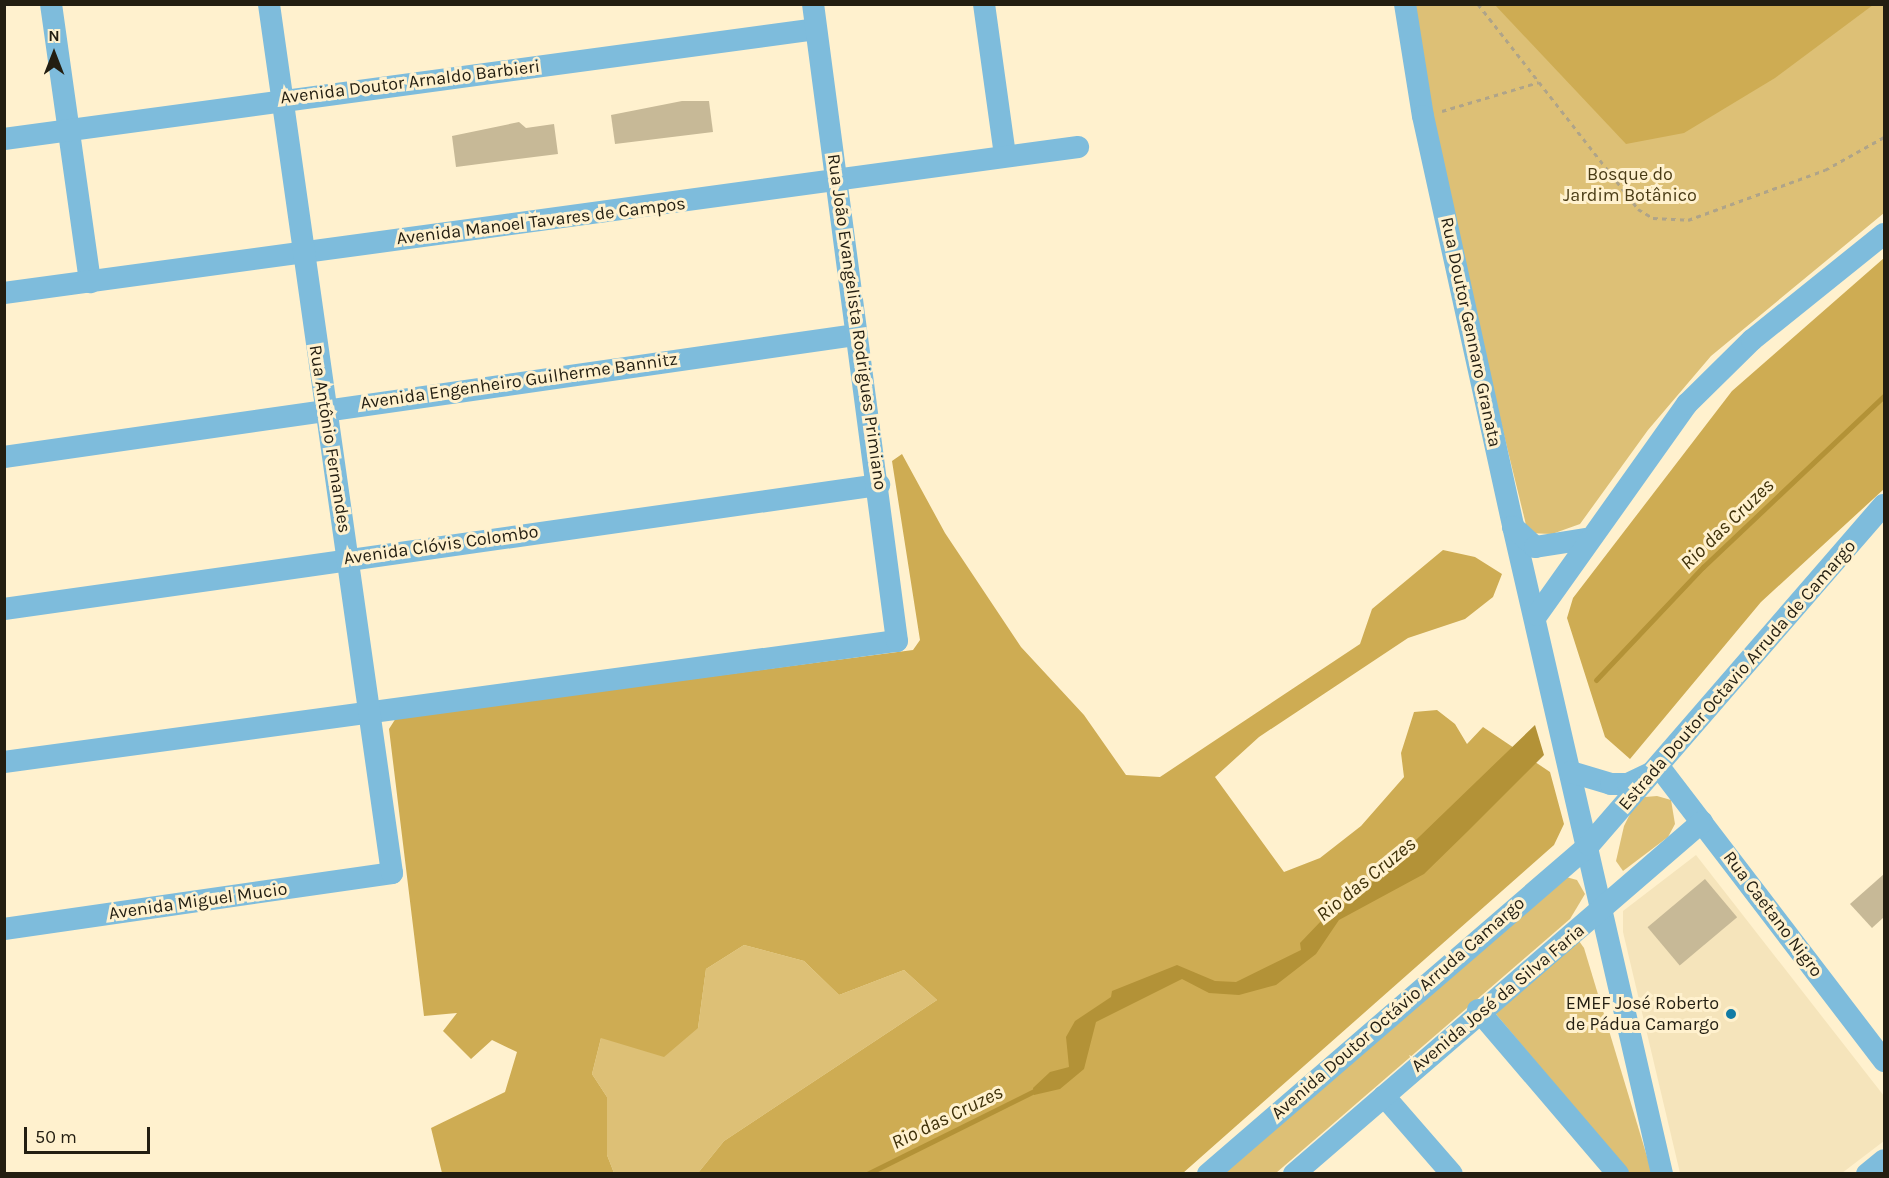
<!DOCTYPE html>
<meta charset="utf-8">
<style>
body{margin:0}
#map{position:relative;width:1889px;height:1178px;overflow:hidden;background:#fff1ce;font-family:Karla,sans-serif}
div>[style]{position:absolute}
.built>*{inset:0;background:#f5e4bb}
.green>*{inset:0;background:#ddc076}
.forest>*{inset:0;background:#ceac53}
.water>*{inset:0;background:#b39237}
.stream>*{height:5px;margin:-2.5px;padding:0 2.5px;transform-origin:2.5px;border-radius:2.5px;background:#b39237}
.building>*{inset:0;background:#c7b997;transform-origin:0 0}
.path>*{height:3px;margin-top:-1.5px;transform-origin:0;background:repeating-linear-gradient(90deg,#afa489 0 4.5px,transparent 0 9px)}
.minor>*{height:22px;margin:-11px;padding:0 11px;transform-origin:11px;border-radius:11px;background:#7ebcdc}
.dots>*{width:16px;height:16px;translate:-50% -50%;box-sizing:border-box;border:3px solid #fff1ce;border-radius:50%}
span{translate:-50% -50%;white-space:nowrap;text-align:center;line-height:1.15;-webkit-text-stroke:6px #fff1ce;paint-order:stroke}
.street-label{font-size:18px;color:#231e11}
.park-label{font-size:18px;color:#4a3c16}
.poi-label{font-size:18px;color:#231e11}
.right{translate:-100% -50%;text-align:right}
.water-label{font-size:20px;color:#3e3008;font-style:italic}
.frame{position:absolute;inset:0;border:6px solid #231e11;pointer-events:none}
.north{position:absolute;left:24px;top:24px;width:60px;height:60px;-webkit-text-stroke:4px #fff1ce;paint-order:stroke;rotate:0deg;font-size:16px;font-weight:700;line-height:24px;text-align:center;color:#231e11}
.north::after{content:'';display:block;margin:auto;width:21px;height:27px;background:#231e11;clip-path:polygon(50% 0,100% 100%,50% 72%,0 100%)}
.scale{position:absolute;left:24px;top:1127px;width:126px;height:27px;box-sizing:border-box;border:3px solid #231e11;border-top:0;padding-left:8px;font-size:18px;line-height:21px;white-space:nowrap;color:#231e11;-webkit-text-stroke:4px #fff1ce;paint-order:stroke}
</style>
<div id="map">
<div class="built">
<i style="clip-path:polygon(1696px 855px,1884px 1096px,1884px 1141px,1842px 1173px,1680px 1173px,1623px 932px,1623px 911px)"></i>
</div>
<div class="green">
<i style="clip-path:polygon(1406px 5px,1884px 5px,1884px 213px,1711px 356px,1648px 430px,1580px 524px,1552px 534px,1528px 533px,1420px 91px)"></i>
<i style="clip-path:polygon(1657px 796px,1671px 800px,1675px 824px,1668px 837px,1623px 871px,1616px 861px,1624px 826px,1633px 808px,1645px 797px)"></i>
<i style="clip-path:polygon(1566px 877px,1577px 880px,1585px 894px,1570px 919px,1276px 1173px,1220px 1174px)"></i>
<i style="clip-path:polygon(1579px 941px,1584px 948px,1652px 1173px,1629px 1173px,1495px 1013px)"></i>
<i style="clip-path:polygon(744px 945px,804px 961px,839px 995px,904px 970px,937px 1000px,724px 1141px,698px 1173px,614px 1173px,607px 1155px,607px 1097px,592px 1074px,601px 1038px,698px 1028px,706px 969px)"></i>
</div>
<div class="forest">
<i style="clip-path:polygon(1495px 5px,1873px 5px,1775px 78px,1684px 133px,1626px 144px)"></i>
<i style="clip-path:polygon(1884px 258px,1884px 489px,1761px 602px,1630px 759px,1605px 737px,1567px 618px,1573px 598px,1732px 391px)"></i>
<i style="clip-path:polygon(902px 454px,945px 533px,1021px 647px,1084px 715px,1126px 775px,1160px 777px,1360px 644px,1372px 609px,1443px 550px,1475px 557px,1502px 574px,1493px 597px,1465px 619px,1408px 638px,1259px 737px,1215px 777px,1284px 872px,1320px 858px,1361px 826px,1404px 777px,1401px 753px,1414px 712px,1437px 710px,1455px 724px,1467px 744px,1483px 727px,1550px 772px,1564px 824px,1554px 845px,1183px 1173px,698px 1173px,724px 1141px,937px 1000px,904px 970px,839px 995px,804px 961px,744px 945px,706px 969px,698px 1028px,664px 1057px,601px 1038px,592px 1074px,607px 1097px,607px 1155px,614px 1173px,442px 1173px,431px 1128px,505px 1092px,517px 1052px,492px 1040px,471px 1059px,443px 1031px,457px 1013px,424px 1016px,389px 729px,396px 718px,913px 650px,920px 640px,892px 461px)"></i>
</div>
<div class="water">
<i style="clip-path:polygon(1535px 725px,1544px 755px,1468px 831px,1424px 874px,1339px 920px,1316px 954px,1276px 985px,1239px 995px,1209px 993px,1182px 979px,1096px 1022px,1084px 1069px,1060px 1089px,1034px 1095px,1033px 1088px,1050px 1072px,1069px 1067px,1066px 1037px,1075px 1021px,1111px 997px,1112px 991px,1177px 965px,1215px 981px,1236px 982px,1301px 950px,1300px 943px,1322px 920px,1361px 893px)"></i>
</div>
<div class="stream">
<i style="left:1596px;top:680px;width:156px;rotate:-46.6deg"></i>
<i style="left:1703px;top:567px;width:249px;rotate:-43.4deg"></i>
<i style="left:867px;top:1174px;width:191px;rotate:-26.4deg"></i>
</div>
<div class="building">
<i style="clip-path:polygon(682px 101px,709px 101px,713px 132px,615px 144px,611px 115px)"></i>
<i style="clip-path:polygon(519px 122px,526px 128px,554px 124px,558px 154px,456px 167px,452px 136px)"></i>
<i style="clip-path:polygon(1884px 874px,1884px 917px,1872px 928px,1850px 904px)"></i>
<i style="left:1705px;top:879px;width:50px;height:75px;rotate:50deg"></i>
</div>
<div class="path">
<i style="left:1478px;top:4px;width:260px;rotate:52deg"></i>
<i style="left:1638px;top:209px;width:17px;rotate:31deg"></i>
<i style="left:1653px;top:218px;width:35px;rotate:3deg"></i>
<i style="left:1688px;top:220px;width:146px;rotate:-20.1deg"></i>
<i style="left:1825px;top:170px;width:68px;rotate:-29.2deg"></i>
<i style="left:1442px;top:111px;width:101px;rotate:-16.6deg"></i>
</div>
<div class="minor">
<i style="left:51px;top:4px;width:281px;rotate:82deg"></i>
<i style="left:984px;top:4px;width:153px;rotate:82.1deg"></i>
<i style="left:1405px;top:4px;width:113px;rotate:80.9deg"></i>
<i style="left:1423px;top:116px;width:420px;rotate:77.6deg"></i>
<i style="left:1513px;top:526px;width:665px;rotate:77.05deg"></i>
<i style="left:4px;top:139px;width:819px;rotate:-7.71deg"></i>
<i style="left:4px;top:293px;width:1084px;rotate:-7.74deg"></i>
<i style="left:4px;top:457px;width:861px;rotate:-8.15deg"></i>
<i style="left:1513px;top:527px;width:30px;rotate:42deg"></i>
<i style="left:1535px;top:547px;width:52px;rotate:-8.9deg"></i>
<i style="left:4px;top:609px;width:884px;rotate:-8.07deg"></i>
<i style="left:1537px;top:615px;width:259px;rotate:-54.6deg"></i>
<i style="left:1687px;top:404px;width:91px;rotate:-44.6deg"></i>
<i style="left:1752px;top:340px;width:169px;rotate:-38.8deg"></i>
<i style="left:4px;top:762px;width:901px;rotate:-7.72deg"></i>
<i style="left:897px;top:641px;width:643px;rotate:-97.51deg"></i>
<i style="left:1660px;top:768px;width:369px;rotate:52.6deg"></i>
<i style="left:1571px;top:772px;width:42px;rotate:16.7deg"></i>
<i style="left:1611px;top:784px;width:17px"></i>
<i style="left:1628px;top:784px;width:25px;rotate:-26deg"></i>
<i style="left:4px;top:929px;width:392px;rotate:-8.2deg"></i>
<i style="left:392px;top:873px;width:878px;rotate:-98.06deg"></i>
<i style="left:1478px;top:1010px;width:216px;rotate:49.5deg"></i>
<i style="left:1384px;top:1096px;width:103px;rotate:48.9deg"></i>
<i style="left:1208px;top:1174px;width:503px;rotate:-40.81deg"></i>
<i style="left:1589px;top:845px;width:450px;rotate:-49.1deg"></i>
<i style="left:1294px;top:1174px;width:539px;rotate:-40.79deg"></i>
<i style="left:1867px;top:1174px;width:22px;rotate:-39deg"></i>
</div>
<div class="dots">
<i style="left:1731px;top:1014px;background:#127ba5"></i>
</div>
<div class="street-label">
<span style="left:410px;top:82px;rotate:-7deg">Avenida Doutor Arnaldo Barbieri</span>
<span style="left:541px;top:221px;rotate:-7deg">Avenida Manoel Tavares de Campos</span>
<span style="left:857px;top:322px;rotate:82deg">Rua João Evangelista Rodrigues Primiano</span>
<span style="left:1471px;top:332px;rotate:78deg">Rua Doutor Gennaro Granata</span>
<span style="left:519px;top:381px;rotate:-8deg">Avenida Engenheiro Guilherme Bannitz</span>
<span style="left:330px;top:439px;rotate:81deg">Rua Antônio Fernandes</span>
<span style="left:441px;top:545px;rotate:-8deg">Avenida Clóvis Colombo</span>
<span style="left:1737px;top:675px;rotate:-49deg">Estrada Doutor Octavio Arruda de Camargo</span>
<span style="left:198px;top:901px;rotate:-8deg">Avenida Miguel Mucio</span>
<span style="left:1773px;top:914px;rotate:53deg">Rua Caetano Nigro</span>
<span style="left:1498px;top:998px;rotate:-40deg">Avenida José da Silva Faria</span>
<span style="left:1398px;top:1008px;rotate:-41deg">Avenida Doutor Octávio Arruda Camargo</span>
</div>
<div class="park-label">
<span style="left:1630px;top:185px">Bosque do<br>Jardim Botânico</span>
</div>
<div class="poi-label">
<span class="right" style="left:1719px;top:1014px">EMEF José Roberto<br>de Pádua Camargo</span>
</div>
<div class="water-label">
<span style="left:1727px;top:524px;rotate:-44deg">Rio das Cruzes</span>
<span style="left:1366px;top:879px;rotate:-39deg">Rio das Cruzes</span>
<span style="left:947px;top:1117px;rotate:-26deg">Rio das Cruzes</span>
</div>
<div class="frame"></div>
<div class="north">N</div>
<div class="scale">50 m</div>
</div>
